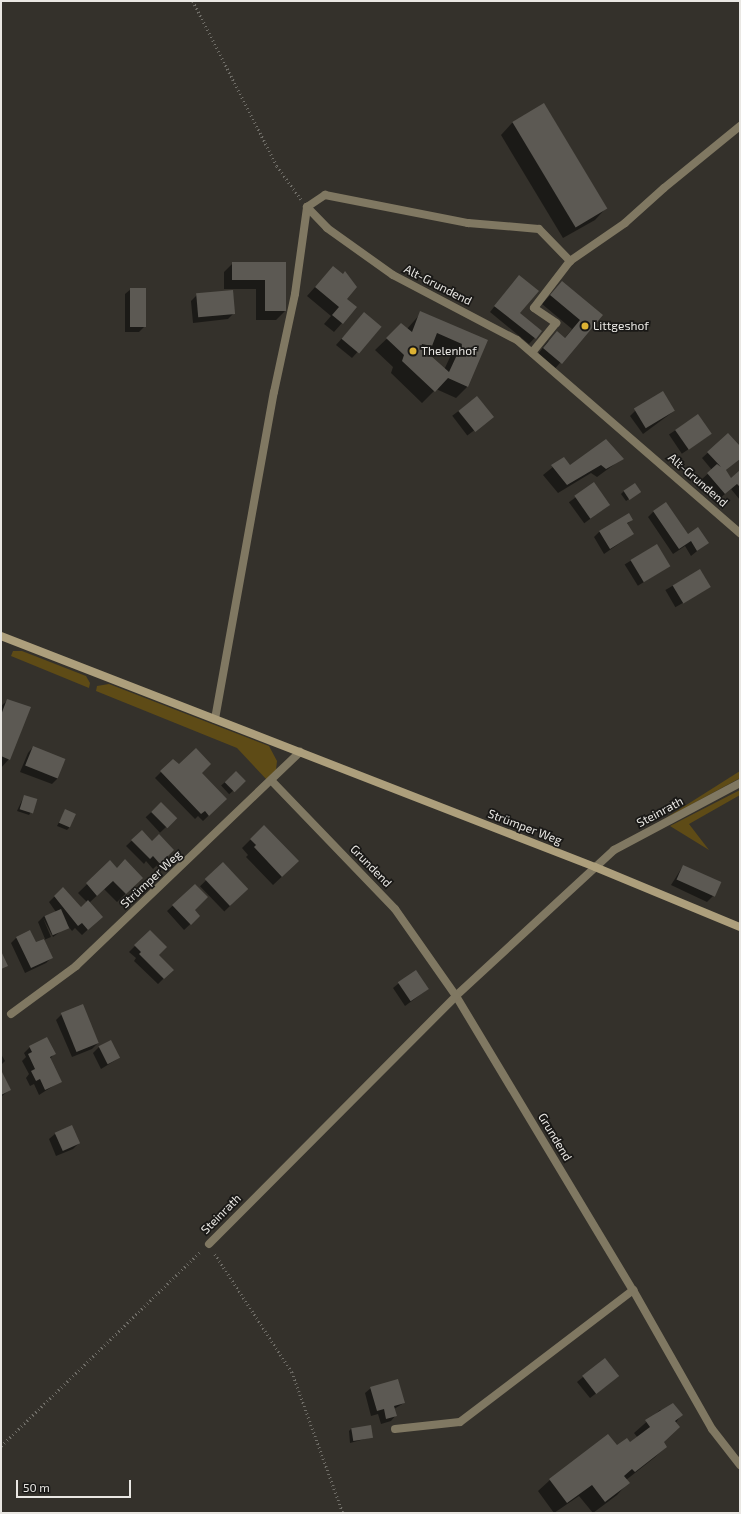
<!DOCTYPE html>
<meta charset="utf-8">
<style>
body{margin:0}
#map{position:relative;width:741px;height:1514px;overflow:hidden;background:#34312b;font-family:"Exo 2",sans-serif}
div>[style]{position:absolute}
.green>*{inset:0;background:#5e4b16}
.shadow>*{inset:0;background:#0007;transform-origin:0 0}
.building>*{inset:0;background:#5c5953;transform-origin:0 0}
.path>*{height:2.5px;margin-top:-1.25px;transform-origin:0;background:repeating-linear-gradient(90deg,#706e68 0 1px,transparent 0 4px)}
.lane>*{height:8px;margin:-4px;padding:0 4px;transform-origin:4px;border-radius:4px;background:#807862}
.street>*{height:8px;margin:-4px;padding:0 4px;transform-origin:4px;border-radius:4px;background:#807862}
.secondary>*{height:8px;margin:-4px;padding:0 4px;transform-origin:4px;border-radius:4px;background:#ad9f7c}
.dots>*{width:11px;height:11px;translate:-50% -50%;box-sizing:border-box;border:2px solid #1a1917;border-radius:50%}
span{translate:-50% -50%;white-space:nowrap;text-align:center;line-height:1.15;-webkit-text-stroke:3.5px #1a1917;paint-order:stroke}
.street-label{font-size:12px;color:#e9e7e3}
.poi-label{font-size:12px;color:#e9e7e3}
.left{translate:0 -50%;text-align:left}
.frame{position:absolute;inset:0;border:2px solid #e9e7e3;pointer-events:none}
.scale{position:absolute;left:16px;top:1480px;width:115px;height:18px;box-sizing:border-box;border:2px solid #e9e7e3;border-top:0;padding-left:5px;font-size:12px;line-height:14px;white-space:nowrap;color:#e9e7e3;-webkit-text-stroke:3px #1a1917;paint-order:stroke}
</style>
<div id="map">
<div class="green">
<i style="clip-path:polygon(13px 651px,22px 651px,86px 676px,90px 683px,89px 688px,11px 656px)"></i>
<i style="clip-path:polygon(109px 684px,269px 746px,277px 761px,276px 770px,267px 780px,237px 748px,96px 691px,97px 686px)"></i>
<i style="clip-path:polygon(740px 771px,740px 778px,661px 821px)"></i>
<i style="clip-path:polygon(740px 790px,740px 795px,689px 824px,709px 850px,670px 826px)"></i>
</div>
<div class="shadow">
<i style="clip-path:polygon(544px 104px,606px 208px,595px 220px,563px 238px,501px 135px,512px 123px)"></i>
<i style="clip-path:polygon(233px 263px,285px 263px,285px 311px,276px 320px,256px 320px,256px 289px,224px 289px,224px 272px)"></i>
<i style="clip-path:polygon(333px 267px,346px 299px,342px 323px,334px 332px,324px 324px,331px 316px,307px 296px)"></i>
<i style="clip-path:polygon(514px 282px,519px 313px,541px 331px,529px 344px,490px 312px)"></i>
<i style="clip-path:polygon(562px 282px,602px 315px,552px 372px,535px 358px,548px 341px,564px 339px,572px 329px,542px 304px)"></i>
<i style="clip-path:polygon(131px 289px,145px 326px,139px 332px,125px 332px,125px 294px)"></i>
<i style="clip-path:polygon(197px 295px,234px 313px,228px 319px,193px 323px,191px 301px)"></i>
<i style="clip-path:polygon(evenodd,421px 313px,487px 341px,467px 387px,456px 398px,436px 389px,422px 403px,391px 373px,393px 367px,375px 350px,401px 325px,407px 329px,421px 313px,430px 347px,451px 355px,444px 370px,425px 352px,430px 347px)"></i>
<i style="clip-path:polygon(359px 319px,380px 327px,352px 358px,336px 345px)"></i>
<i style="left:477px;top:397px;width:25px;height:31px;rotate:53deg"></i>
<i style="clip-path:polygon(636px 410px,674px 411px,643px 434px,630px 416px)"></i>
<i style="left:698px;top:415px;width:23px;height:35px;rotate:56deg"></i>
<i style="clip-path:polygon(728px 434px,740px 447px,740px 458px,725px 471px,731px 479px,740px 472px,740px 500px,731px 489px,719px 499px,702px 479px,712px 470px,702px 458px)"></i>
<i style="clip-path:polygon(564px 458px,569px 467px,623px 458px,597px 477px,591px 473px,558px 493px,543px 475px)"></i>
<i style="left:594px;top:484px;width:26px;height:31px;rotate:54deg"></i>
<i style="clip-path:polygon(624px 491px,637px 494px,626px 501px,621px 494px)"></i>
<i style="clip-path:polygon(654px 511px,687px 536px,707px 543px,691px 556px,685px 546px,673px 554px,648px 517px)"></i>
<i style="clip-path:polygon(632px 520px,627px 524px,633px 534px,604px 554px,594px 537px,600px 531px)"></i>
<i style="left:656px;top:545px;width:25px;height:37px;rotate:58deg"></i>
<i style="left:700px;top:570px;width:20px;height:40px;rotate:60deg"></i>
<i style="clip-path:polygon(8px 700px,9px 759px,1px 768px,1px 706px)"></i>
<i style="clip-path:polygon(33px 747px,58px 778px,52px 784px,20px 772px,28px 753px)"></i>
<i style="clip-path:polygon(173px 760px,179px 766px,201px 773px,226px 799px,203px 821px,198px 816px,195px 819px,155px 778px)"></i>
<i style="left:236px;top:772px;width:12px;height:20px;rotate:48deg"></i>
<i style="clip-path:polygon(24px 796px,31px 812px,29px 815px,17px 811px)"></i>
<i style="left:161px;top:803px;width:21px;height:21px;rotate:47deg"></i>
<i style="clip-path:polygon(65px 811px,70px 827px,67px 830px,57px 826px)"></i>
<i style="clip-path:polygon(264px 826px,289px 870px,273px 885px,246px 857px,248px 855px,242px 848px)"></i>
<i style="clip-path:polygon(142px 831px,152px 842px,173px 850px,153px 869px,146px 861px,144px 864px,126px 846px)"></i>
<i style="clip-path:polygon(110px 862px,117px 869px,142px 878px,117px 902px,104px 889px,89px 903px,101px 917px,82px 935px,75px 928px,72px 931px,68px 926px,53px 937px,43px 918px,51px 937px,44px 940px,52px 957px,46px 963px,25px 973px,11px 943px,16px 938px,36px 944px,45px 939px,38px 922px,44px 916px,56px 912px,49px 902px,63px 888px,81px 908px,87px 902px,78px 893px)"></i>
<i style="left:223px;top:864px;width:35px;height:32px;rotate:46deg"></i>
<i style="clip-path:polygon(683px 866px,713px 896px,707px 902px,671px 885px)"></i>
<i style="clip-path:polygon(195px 885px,193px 910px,199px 916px,184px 930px,167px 911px)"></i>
<i style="clip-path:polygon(150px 931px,157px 955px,172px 970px,158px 984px,134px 961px,136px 958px,129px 952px)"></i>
<i style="clip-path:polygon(399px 983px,428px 989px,405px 1006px,393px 988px)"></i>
<i style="clip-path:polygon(62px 1014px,98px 1043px,92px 1049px,72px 1057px,56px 1020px)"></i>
<i style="clip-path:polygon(30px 1047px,54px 1054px,50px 1059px,61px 1081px,39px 1095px,34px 1084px,30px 1086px,26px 1078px,29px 1074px,22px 1061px,26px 1057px,24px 1053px)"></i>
<i style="clip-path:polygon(99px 1047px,119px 1058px,101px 1069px,93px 1053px)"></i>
<i style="clip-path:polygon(1px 1054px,5px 1061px,1px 1065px)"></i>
<i style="clip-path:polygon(1px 1072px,9px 1090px,1px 1097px)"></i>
<i style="clip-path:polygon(55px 1134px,79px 1143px,73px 1149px,56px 1156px,49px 1139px)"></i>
<i style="clip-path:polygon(605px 1359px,612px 1381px,590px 1398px,577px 1382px)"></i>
<i style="clip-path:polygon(371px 1388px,404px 1403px,394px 1409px,396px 1415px,391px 1421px,381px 1424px,378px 1414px,371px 1416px,365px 1393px)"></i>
<i style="clip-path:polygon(660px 1410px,681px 1415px,663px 1442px,666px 1447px,654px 1458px,626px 1480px,628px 1483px,617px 1495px,593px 1513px,579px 1496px,554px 1513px,538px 1491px,550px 1480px,617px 1447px,630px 1443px,638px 1438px,634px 1433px)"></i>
<i style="clip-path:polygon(351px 1429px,372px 1437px,350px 1443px,349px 1431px)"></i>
</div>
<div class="building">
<i style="left:544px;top:103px;width:123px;height:37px;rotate:59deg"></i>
<i style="clip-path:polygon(232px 262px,286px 262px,286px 311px,265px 311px,265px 280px,232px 280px)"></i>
<i style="clip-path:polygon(333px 266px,343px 274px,345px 271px,357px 287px,347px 299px,357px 307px,343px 324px,332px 315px,339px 307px,315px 287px)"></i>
<i style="clip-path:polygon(519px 275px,539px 291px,520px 313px,542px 331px,536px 339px,494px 306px)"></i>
<i style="clip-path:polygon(562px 281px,603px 315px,562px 364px,543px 348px,557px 331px,565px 338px,580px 320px,550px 295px)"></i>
<i style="left:130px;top:288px;width:16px;height:39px"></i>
<i style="left:233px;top:290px;width:24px;height:37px;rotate:85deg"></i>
<i style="clip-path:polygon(evenodd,420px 311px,488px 340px,468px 387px,448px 378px,435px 392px,402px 361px,404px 355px,386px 338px,401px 323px,412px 332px,420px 311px,437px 333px,462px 344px,449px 372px,421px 347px,422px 344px,432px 346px,437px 333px)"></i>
<i style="left:364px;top:312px;width:23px;height:35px;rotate:40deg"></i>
<i style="left:663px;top:391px;width:23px;height:34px;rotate:59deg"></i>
<i style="left:477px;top:396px;width:27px;height:24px;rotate:51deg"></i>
<i style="left:698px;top:414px;width:24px;height:28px;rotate:55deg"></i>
<i style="clip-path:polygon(728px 433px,740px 446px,740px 459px,726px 470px,731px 478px,740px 470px,740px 487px,737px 484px,725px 494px,707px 473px,717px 464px,721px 467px,707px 452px)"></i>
<i style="clip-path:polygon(606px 439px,624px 459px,606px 469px,601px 465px,567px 485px,551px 465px,564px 457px,570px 465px)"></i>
<i style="left:594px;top:482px;width:28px;height:24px;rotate:55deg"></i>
<i style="left:635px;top:483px;width:11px;height:14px;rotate:56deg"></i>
<i style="clip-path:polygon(666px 502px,688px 534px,698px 527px,709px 543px,697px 551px,691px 541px,679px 549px,653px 511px)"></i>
<i style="clip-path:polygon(629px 513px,633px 520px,627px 523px,634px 534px,610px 549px,599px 531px)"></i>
<i style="left:657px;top:544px;width:26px;height:31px;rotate:59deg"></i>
<i style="left:700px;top:569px;width:21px;height:32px;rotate:59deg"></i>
<i style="clip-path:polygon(7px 699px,31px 707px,10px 760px,1px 756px,1px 715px)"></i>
<i style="left:33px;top:746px;width:35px;height:21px;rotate:22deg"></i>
<i style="clip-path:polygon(196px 748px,211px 764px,202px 773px,227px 799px,209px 816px,205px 811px,201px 814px,160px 771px,173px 759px,179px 764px)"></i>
<i style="left:236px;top:771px;width:14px;height:16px;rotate:45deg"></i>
<i style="left:24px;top:795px;width:14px;height:15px;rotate:17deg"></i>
<i style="left:161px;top:802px;width:23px;height:14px;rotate:45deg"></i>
<i style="left:65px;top:809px;width:12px;height:15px;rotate:24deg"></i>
<i style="clip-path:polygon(264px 825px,299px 861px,282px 877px,254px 847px,256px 845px,250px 839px)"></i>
<i style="clip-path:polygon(142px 830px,152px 841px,159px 834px,174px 850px,160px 864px,153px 856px,150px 859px,131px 840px)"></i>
<i style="clip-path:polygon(125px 859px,143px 878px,126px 894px,113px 881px,97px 896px,86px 883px,110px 860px,117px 868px)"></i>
<i style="left:223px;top:862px;width:37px;height:25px;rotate:47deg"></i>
<i style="left:683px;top:865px;width:42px;height:16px;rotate:24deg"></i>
<i style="clip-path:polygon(195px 884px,208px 897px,195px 910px,200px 916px,191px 925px,172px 905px)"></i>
<i style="clip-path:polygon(63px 887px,81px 907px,88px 900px,103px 917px,88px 930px,82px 923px,78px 926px,54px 896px)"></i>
<i style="left:61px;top:909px;width:21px;height:18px;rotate:67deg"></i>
<i style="clip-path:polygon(30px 930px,36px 942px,44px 939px,53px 958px,31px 968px,16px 937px)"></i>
<i style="clip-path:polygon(150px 930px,167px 947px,159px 955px,174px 970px,164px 979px,139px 954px,141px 952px,134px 945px)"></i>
<i style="clip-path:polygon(1px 951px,8px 966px,1px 969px)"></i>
<i style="left:416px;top:970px;width:23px;height:22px;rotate:56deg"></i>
<i style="left:83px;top:1004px;width:42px;height:24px;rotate:68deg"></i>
<i style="clip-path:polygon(47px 1037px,56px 1054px,50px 1057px,62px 1082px,45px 1090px,40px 1079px,36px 1081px,31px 1071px,35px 1069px,28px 1054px,32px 1052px,29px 1046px)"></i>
<i style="left:111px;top:1040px;width:20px;height:14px;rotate:63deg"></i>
<i style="clip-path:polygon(1px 1070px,11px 1090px,1px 1095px)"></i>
<i style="left:72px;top:1125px;width:20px;height:19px;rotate:66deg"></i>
<i style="left:605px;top:1358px;width:23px;height:29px;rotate:52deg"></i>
<i style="clip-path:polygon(398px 1379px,405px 1403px,394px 1406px,397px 1416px,386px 1419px,384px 1409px,377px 1411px,370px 1387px)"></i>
<i style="clip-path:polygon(673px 1403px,683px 1415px,675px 1421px,680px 1427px,664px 1442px,667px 1447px,635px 1472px,632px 1469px,624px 1476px,630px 1483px,605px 1502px,592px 1485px,567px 1503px,549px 1479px,608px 1434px,617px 1445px,627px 1438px,630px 1442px,650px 1427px,645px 1420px)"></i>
<i style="left:371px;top:1425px;width:13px;height:20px;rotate:81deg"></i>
</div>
<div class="path">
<i style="left:193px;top:1px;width:185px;rotate:63deg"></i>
<i style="left:277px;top:166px;width:41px;rotate:54deg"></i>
<i style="left:215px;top:1254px;width:141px;rotate:56.9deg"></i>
<i style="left:292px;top:1372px;width:150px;rotate:70.1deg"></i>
<i style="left:1px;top:1446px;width:279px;rotate:-44.3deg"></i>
</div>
<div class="lane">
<i style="left:570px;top:261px;width:67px;rotate:-34.6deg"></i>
<i style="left:625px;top:223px;width:52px;rotate:-41.9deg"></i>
<i style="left:664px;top:188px;width:98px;rotate:-39.2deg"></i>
<i style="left:215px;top:719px;width:332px;rotate:-79.8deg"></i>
<i style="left:274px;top:392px;width:100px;rotate:-77.9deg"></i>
<i style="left:295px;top:294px;width:88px;rotate:-82.1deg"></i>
<i style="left:307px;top:207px;width:22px;rotate:-34deg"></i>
<i style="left:325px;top:195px;width:146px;rotate:11.1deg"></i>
<i style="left:468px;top:223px;width:71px;rotate:4.8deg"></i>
<i style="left:539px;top:229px;width:45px;rotate:45.9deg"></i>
<i style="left:570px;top:261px;width:59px;rotate:127.5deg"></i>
<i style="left:534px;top:308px;width:27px;rotate:34deg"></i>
<i style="left:556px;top:323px;width:38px;rotate:129deg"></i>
<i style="left:395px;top:1429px;width:65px;rotate:-6.1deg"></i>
<i style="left:460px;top:1422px;width:218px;rotate:-37.3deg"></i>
</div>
<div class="street">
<i style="left:307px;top:207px;width:29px;rotate:46deg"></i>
<i style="left:327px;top:228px;width:81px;rotate:35.5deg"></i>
<i style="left:393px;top:275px;width:140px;rotate:27.7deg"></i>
<i style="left:517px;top:340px;width:295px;rotate:40.9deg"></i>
<i style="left:740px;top:783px;width:143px;rotate:152deg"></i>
<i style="left:614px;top:850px;width:215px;rotate:137.3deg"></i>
<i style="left:456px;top:996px;width:343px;rotate:59deg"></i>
<i style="left:633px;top:1290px;width:160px;rotate:60.4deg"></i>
<i style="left:712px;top:1429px;width:46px;rotate:52.1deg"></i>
<i style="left:11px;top:1014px;width:81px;rotate:-36.4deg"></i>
<i style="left:76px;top:966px;width:310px;rotate:-43.7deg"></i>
<i style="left:209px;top:1244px;width:350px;rotate:-45.1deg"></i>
<i style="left:456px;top:996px;width:106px;rotate:-125deg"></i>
<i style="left:395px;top:909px;width:178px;rotate:-133.9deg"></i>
</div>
<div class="secondary">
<i style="left:1px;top:636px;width:637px;rotate:21.25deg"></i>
<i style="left:595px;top:867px;width:157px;rotate:22.5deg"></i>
</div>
<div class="dots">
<i style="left:585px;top:326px;background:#ddb233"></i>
<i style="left:413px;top:351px;background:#ddb233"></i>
</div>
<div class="street-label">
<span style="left:438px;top:285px;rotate:27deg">Alt-Grundend</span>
<span style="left:698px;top:480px;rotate:41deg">Alt-Grundend</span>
<span style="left:660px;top:812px;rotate:-28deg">Steinrath</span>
<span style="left:525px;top:827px;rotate:21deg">Strümper Weg</span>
<span style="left:371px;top:866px;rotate:46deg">Grundend</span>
<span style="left:151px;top:879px;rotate:-43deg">Strümper Weg</span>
<span style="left:555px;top:1137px;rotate:59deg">Grundend</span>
<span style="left:221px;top:1214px;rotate:-45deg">Steinrath</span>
</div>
<div class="poi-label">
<span class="left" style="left:593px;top:326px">Littgeshof</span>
<span class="left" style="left:421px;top:351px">Thelenhof</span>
</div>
<div class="frame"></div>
<div class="scale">50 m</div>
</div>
